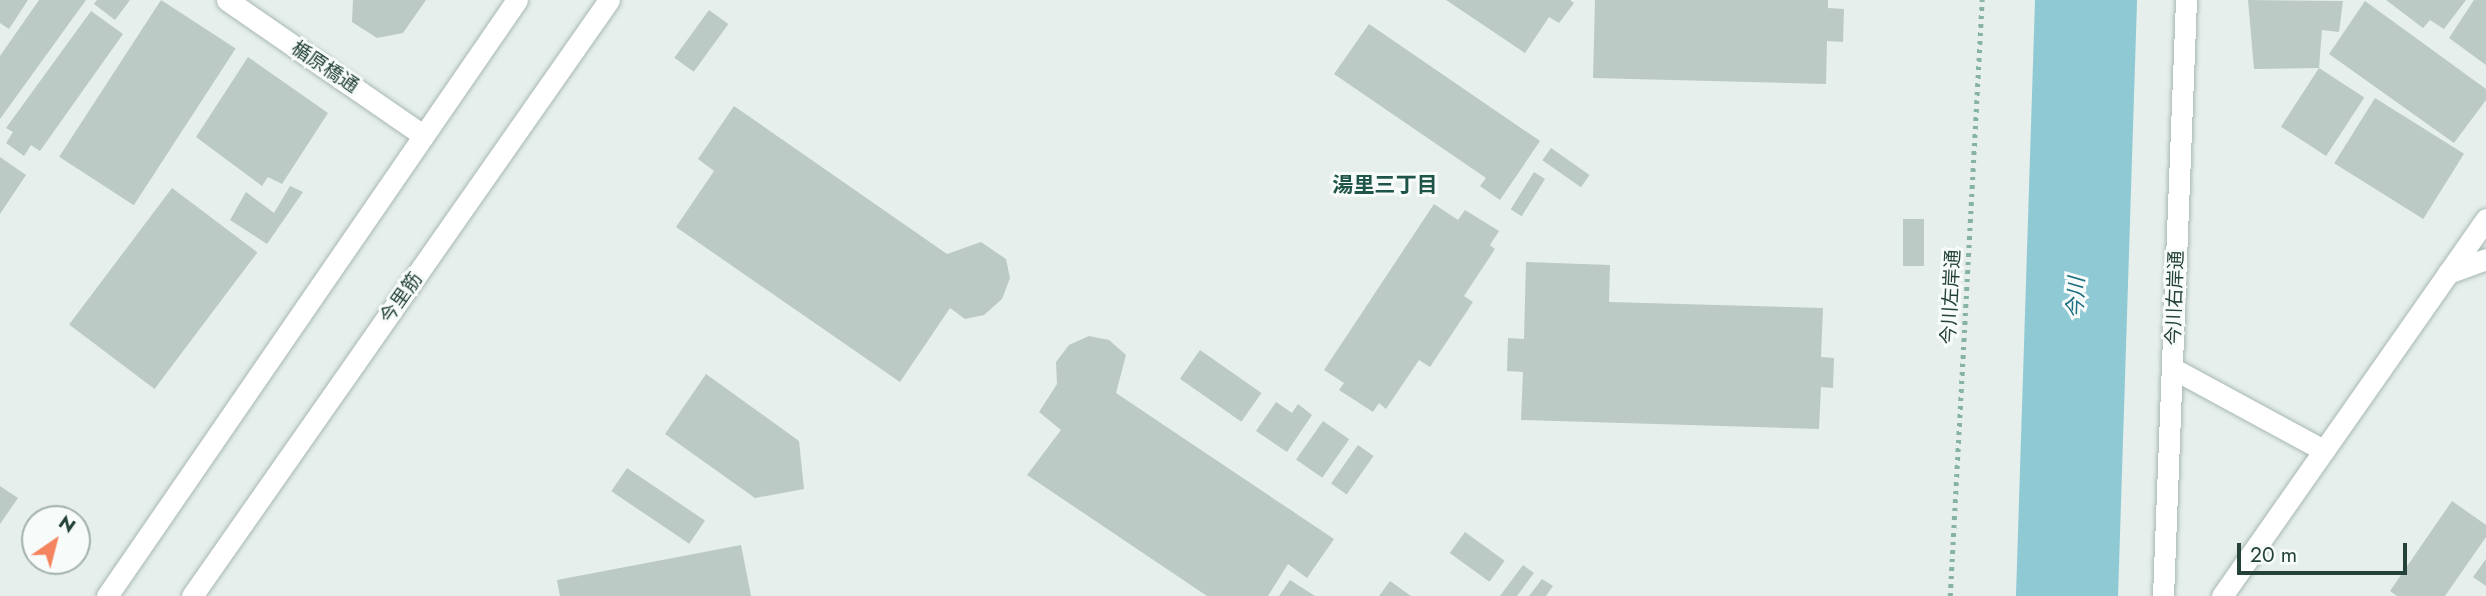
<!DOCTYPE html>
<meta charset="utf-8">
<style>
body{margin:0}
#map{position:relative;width:2486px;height:596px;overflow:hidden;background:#e6efeb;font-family:Jost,"Noto Sans JP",sans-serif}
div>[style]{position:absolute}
.river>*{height:102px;margin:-51px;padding:0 51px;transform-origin:51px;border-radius:51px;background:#8ec9d4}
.building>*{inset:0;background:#bbcac4;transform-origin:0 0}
.path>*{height:4.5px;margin-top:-2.25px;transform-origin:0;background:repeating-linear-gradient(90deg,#86b3a5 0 3.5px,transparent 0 8.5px)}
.roads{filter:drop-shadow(0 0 2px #a8b8b2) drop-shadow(0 0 2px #a8b8b2)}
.minor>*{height:21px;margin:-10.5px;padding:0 10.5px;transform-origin:10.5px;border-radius:10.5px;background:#fff}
span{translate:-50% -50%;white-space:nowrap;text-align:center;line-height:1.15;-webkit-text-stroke:6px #f7fbf9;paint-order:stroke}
.street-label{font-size:19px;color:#24423a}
.neighbourhood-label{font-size:21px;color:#1f5548;font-weight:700}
.water-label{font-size:21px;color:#1c6f80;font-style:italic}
.north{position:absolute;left:21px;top:505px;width:70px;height:70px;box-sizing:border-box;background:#f7fbf9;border:2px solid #a3b1ad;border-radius:50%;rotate:35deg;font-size:19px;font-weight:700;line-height:28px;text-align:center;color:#24423a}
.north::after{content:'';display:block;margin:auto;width:24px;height:32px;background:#f4845f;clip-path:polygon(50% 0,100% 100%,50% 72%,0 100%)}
.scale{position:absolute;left:2237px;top:543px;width:170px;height:32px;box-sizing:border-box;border:4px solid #24423a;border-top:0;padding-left:9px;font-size:21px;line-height:24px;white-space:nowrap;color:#24423a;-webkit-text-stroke:5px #f7fbf9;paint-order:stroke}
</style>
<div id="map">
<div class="river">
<i style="left:2067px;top:596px;width:596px;rotate:-88.17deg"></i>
</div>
<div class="building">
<i style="clip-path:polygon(0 0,28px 0,9px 29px,0 23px)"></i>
<i style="clip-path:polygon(39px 0,86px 0,0 119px,0 56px)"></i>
<i style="clip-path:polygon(97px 0,130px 0,115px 20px,94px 4px)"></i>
<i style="left:161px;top:0;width:89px;height:187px;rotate:33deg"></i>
<i style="clip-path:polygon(353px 0,426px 0,403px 33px,377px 38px,352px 22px)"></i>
<i style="clip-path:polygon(1446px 0,1570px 0,1574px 3px,1559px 23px,1549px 17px,1525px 53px)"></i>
<i style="clip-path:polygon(1595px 0,1828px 0,1828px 8px,1844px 9px,1843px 42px,1827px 41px,1826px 84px,1593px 78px)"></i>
<i style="clip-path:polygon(2248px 0,2343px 1px,2339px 32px,2322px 30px,2319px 68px,2254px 69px)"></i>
<i style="clip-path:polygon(2386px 0,2466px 0,2444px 29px,2430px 20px,2423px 28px)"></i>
<i style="clip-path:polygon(2474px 0,2486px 0,2486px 65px,2449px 38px)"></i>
<i style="clip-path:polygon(2365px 1px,2486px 89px,2486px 100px,2454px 143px,2329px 54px)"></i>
<i style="left:709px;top:10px;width:24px;height:59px;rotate:36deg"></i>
<i style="clip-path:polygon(91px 11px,123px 34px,40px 151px,31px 145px,24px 156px,6px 143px,13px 132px,6px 128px)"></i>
<i style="clip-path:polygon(1369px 24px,1540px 141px,1500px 200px,1480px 186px,1486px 178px,1334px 74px)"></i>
<i style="clip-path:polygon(248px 57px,328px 113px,282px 184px,268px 177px,262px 186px,196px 137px)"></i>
<i style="left:2319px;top:68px;width:54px;height:70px;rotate:33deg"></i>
<i style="left:2375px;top:98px;width:105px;height:77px;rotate:32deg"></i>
<i style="clip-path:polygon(734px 106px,947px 254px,981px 242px,1006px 259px,1010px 278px,1002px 299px,984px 315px,965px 319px,950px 308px,900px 382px,676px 227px,714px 171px,698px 159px)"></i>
<i style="left:1551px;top:148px;width:47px;height:15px;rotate:35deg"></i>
<i style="clip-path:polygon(0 157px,26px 175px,0 214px)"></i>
<i style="left:1534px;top:172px;width:13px;height:44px;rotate:32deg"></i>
<i style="clip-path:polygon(290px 186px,303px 192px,267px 244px,230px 220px,246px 192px,274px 213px)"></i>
<i style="left:172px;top:188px;width:107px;height:171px;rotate:37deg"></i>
<i style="clip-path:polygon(1434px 204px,1458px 220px,1465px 210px,1499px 231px,1490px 245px,1495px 249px,1464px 296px,1473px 302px,1430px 367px,1419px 360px,1386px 409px,1379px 403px,1373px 412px,1339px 390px,1344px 383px,1324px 370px)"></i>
<i style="left:1903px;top:219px;width:21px;height:47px"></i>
<i style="clip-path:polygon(1526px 262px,1610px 265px,1609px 302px,1823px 308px,1821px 357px,1834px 358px,1833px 388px,1821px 387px,1819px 429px,1521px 420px,1523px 372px,1507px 371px,1508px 338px,1524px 339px)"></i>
<i style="clip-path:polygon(1089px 336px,1109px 340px,1126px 355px,1116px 393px,1334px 539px,1307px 578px,1288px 564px,1268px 596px,1207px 596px,1027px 475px,1061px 430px,1039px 412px,1057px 384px,1056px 362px,1069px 345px)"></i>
<i style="left:1200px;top:350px;width:75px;height:35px;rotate:35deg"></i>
<i style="clip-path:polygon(706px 374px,799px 441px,804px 489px,755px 498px,665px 434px)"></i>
<i style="clip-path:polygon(1276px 402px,1292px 413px,1298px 404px,1312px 415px,1287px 452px,1256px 431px)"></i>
<i style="left:1323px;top:421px;width:32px;height:47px;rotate:35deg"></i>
<i style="left:1358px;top:445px;width:19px;height:47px;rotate:35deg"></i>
<i style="left:627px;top:468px;width:94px;height:28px;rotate:34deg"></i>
<i style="clip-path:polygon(0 486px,18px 498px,0 524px)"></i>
<i style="clip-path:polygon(2452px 501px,2486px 525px,2486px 537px,2445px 596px,2397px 596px,2390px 591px)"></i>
<i style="left:1465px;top:532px;width:49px;height:26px;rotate:36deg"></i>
<i style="clip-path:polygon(741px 545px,751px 596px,560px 596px,557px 580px)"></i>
<i style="clip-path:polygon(2486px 559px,2486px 586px,2473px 577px)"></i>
<i style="clip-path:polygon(1523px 565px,1534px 573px,1517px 596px,1500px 596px)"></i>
<i style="clip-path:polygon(1542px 579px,1553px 586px,1546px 596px,1529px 596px)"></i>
<i style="clip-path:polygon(1290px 580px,1315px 596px,1279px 596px)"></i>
<i style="clip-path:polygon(1390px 581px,1411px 596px,1379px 596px)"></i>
</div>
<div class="path">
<i style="left:1950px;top:596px;width:597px;rotate:-86.93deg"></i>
</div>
<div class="roads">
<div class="minor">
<i style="left:227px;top:0;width:238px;rotate:34.6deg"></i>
<i style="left:2448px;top:273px;width:40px;rotate:-20.2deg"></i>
<i style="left:2172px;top:368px;width:172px;rotate:28.5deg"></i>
<i style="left:107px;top:596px;width:723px;rotate:-55.48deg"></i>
<i style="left:192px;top:596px;width:727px;rotate:-55.02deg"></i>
<i style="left:2163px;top:596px;width:596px;rotate:-87.79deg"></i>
<i style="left:2222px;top:596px;width:460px;rotate:-55deg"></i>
</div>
</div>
<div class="street-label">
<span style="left:325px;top:67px;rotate:34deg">楯原橋通</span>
<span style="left:1951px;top:297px;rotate:-87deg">今川左岸通</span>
<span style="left:401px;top:298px;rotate:-55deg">今里筋</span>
<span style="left:2175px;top:298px;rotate:-88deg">今川右岸通</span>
</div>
<div class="neighbourhood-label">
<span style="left:1385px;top:185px">湯里三丁目</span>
</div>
<div class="water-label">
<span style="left:2076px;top:298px;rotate:-88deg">今川</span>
</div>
<div class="north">N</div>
<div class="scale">20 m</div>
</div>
